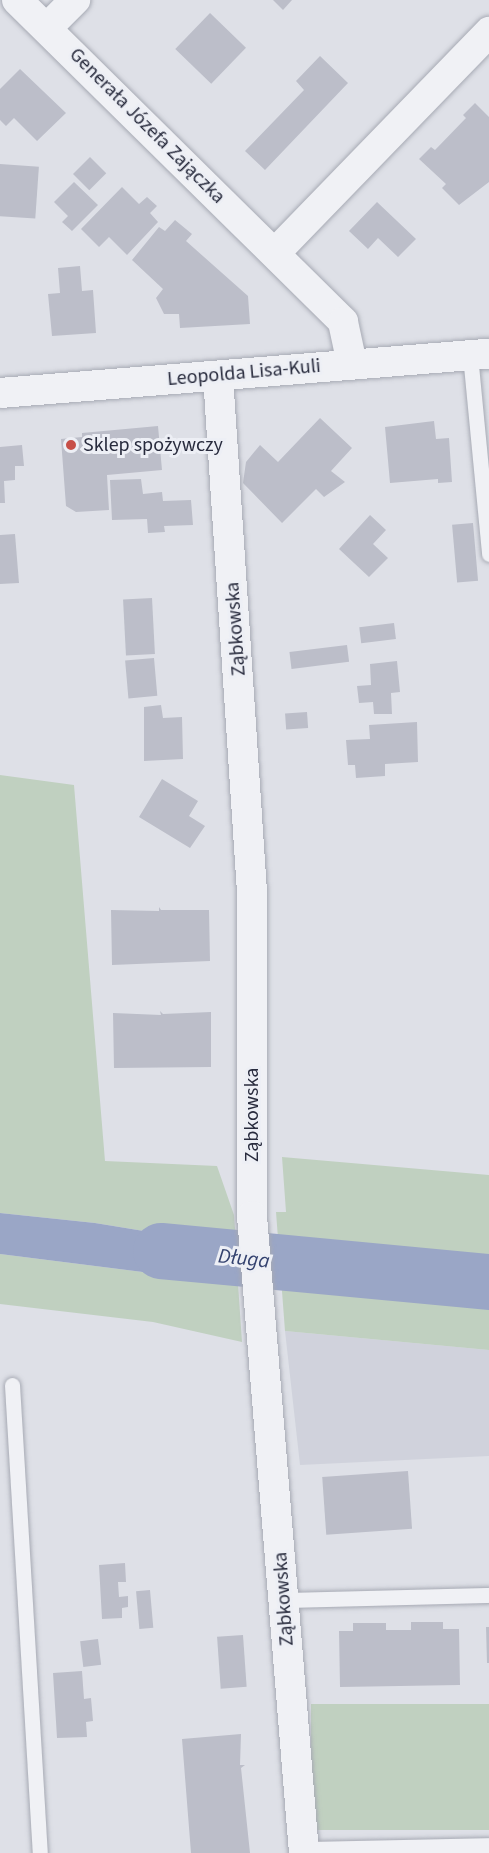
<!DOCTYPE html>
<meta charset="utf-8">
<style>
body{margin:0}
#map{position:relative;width:489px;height:1853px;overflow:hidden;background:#dee0e7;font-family:"Source Sans 3",sans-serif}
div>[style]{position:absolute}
.built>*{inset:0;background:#d0d2dc}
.green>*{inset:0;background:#c0d0c0;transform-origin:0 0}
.water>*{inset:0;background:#9aa6c6}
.river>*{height:56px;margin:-28px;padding:0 28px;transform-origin:28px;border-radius:28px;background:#9aa6c6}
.building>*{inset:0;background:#bcbec9;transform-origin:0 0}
.roads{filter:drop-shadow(0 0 2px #a7aab4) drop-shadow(0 0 2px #a7aab4)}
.service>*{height:15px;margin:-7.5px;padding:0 7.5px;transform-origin:7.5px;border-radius:7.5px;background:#f0f1f5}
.minor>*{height:30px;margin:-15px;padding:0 15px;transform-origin:15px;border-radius:15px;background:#f0f1f5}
.dots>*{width:16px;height:16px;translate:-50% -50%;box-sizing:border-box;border:3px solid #edeff5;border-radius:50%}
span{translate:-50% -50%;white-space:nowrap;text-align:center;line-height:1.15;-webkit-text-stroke:6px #edeff5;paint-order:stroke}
.street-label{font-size:20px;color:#282b3d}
.poi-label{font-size:20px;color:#282b3d}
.left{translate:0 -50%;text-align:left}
.water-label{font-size:21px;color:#34426f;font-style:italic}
</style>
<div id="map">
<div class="built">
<i style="clip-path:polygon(285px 1331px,489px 1350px,489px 1456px,300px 1465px)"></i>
</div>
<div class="green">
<i style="clip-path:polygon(0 775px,74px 785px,105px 1161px,217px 1166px,234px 1215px,236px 1242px,223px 1244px,95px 1223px,0 1213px)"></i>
<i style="clip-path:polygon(282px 1157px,489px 1175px,489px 1350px,285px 1331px,276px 1212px,286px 1212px)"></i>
<i style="clip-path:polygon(0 1254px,238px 1284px,242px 1342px,153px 1322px,0 1304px)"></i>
<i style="left:489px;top:1704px;width:126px;height:178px;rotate:90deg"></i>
</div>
<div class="water">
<i style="clip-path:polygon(0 1213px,95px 1223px,223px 1244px,236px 1242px,238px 1284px,0 1254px)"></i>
<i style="clip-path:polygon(278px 1235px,489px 1258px,489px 1300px,281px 1286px)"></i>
</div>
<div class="river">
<i style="left:161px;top:1251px;width:329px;rotate:5.4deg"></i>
</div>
<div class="building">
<i style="clip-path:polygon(273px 0,292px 0,283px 10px)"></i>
<i style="left:210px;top:13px;width:50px;height:50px;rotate:44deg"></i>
<i style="clip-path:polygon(320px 56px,348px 83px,265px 170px,245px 151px,304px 90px,296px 81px)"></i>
<i style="clip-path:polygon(20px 69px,66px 113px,37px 141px,14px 118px,6px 126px,0 120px,0 89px)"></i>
<i style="clip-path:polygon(475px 103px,489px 117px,489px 182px,459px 205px,442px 188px,446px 184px,419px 159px,431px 147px,435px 150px,466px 118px,463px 115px)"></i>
<i style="left:90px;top:157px;width:23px;height:24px;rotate:45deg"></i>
<i style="left:0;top:164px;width:39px;height:52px;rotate:4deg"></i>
<i style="clip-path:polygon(74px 182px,98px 205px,72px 231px,62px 222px,68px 216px,54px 202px)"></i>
<i style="clip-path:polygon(122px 187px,139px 204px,147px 197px,157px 206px,150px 213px,158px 222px,127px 255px,109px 237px,99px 247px,81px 229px)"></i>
<i style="clip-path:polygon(377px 202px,416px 239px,398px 257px,378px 238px,368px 249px,349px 231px)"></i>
<i style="clip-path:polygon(175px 220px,192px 234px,186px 241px,248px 296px,250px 324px,180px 328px,179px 314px,164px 314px,156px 298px,163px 289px,132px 260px,159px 227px,165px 231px)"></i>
<i style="clip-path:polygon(80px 266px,82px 291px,93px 290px,96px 333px,52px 336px,48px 294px,60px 293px,58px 268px)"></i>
<i style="clip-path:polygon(320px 418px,352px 448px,331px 471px,345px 482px,324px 497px,316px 489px,282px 523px,243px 483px,246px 462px,260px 445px,278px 462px)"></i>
<i style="clip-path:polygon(434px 421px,436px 439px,449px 438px,452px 482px,438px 483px,438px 479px,390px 483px,385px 427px)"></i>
<i style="clip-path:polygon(158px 426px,162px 470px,107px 475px,109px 510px,76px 512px,66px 506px,61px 439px,82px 437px,82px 433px)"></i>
<i style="clip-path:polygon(22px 445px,24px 466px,15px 466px,15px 480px,4px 481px,5px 503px,0 503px,0 447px)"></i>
<i style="clip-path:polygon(141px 479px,143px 494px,162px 492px,163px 501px,191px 500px,193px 525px,164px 526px,165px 532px,148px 533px,147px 519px,112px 520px,110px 480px)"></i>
<i style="clip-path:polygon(370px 515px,386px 530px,373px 544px,388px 558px,369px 577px,339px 549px)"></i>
<i style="left:473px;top:523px;width:58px;height:21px;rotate:85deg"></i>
<i style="clip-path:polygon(15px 534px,19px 583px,0 584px,0 535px)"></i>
<i style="left:152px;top:598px;width:56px;height:29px;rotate:87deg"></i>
<i style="left:394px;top:623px;width:16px;height:35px;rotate:83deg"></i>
<i style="left:347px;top:645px;width:17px;height:58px;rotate:83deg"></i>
<i style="left:154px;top:658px;width:38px;height:29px;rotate:85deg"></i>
<i style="clip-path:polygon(397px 661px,400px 692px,391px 693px,392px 714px,374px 714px,373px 702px,359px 703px,357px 686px,371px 685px,370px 664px)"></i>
<i style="clip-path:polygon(161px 705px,163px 718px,182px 717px,183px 759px,144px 761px,144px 707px)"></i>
<i style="left:307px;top:712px;width:16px;height:22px;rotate:86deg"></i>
<i style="clip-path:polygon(417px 722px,418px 762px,385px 764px,385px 776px,356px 778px,355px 765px,348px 765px,346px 740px,370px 739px,369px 725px)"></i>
<i style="clip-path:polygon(162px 779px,198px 801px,189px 816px,205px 826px,190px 848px,139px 817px)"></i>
<i style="clip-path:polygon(159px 907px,161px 910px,209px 910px,210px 961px,112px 965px,111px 910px,159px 911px)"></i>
<i style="clip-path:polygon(160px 1011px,163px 1014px,211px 1012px,211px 1067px,114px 1068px,113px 1013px,161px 1015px)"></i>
<i style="left:408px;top:1471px;width:58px;height:86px;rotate:86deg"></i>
<i style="clip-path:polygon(125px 1563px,126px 1582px,118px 1582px,119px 1597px,128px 1596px,128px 1607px,122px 1608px,122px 1618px,102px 1619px,99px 1565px)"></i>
<i style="left:150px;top:1590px;width:38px;height:14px;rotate:85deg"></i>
<i style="clip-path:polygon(411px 1622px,443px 1622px,443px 1629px,459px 1629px,460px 1685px,340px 1687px,339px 1631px,353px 1631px,353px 1623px,386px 1623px,386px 1630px,411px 1630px)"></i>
<i style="clip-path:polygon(486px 1627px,489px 1627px,489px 1663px,487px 1663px)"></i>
<i style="left:243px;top:1635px;width:52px;height:26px;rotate:86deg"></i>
<i style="left:98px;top:1639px;width:26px;height:18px;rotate:83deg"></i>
<i style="clip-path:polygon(82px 1671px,84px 1699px,91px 1698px,93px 1721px,86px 1722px,87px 1737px,57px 1738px,53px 1673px)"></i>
<i style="clip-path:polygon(241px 1734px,240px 1765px,245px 1765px,241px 1768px,250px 1853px,191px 1853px,182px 1739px)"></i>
</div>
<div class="roads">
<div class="service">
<i style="left:470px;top:355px;width:200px;rotate:84.5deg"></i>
<i style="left:12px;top:1385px;width:469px;rotate:86.6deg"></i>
<i style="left:284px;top:1600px;width:205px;rotate:-1.4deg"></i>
<i style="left:304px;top:1849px;width:185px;rotate:-1.2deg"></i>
</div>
<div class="minor">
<i style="left:17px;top:0;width:458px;rotate:44.6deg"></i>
<i style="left:343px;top:322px;width:43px;rotate:77.9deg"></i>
<i style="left:47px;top:28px;width:40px;rotate:-45deg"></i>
<i style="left:275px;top:253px;width:308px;rotate:-45.9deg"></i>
<i style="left:218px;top:376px;width:517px;rotate:86.23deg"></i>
<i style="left:252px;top:892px;width:324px;rotate:90deg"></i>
<i style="left:252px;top:1216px;width:639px;rotate:85.33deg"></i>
<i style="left:0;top:393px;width:491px;rotate:-4.6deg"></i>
</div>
</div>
<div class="dots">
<i style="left:71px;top:445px;background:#c74f48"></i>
</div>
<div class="street-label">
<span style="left:147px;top:126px;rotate:45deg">Generała Józefa Zajączka</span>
<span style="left:244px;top:373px;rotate:-5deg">Leopolda Lisa-Kuli</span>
<span style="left:236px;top:629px;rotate:-94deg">Ząbkowska</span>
<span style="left:252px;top:1115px;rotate:-90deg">Ząbkowska</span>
<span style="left:284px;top:1599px;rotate:-94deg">Ząbkowska</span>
</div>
<div class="poi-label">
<span class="left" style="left:83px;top:445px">Sklep spożywczy</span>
</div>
<div class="water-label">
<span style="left:244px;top:1258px;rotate:6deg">Długa</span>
</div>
</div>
